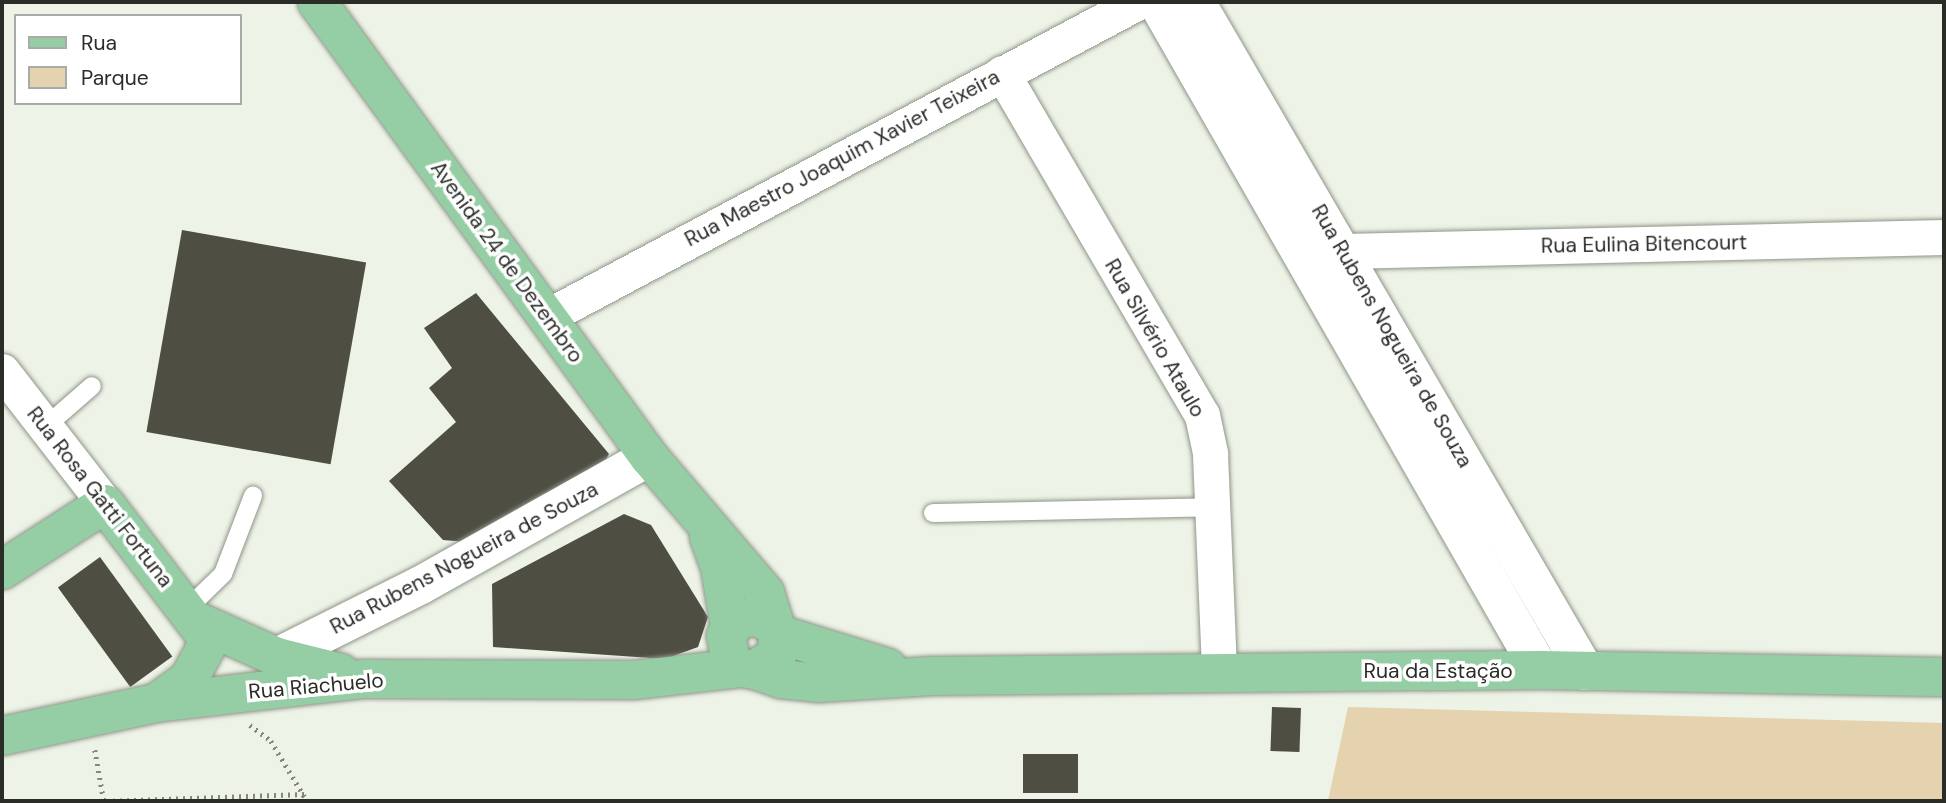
<!DOCTYPE html>
<meta charset="utf-8">
<style>
body{margin:0}
#map{position:relative;width:1946px;height:803px;overflow:hidden;background:#edf3e6;font-family:"DM Sans",sans-serif}
div>[style]{position:absolute}
.green>*{inset:0;background:#e5d2ae}
.building>*{inset:0;background:#4e4e43;transform-origin:0 0}
.path>*{height:4.5px;margin-top:-2.25px;transform-origin:0;background:repeating-linear-gradient(90deg,#82867e 0 2px,transparent 0 7px)}
.roads{filter:drop-shadow(0 0 2px #8f9589) drop-shadow(0 0 2px #8f9589)}
.lane>*{height:18px;margin:-9px;padding:0 9px;transform-origin:9px;border-radius:9px;background:#fff}
.street>*{height:35px;margin:-17.5px;padding:0 17.5px;transform-origin:17.5px;border-radius:17.5px;background:#fff}
.secondary>*{height:38px;margin:-19px;padding:0 19px;transform-origin:19px;border-radius:19px;background:#fff}
.primary>*{height:38px;margin:-19px;padding:0 19px;transform-origin:19px;border-radius:19px;background:#95cea4}
span{translate:-50% -50%;white-space:nowrap;text-align:center;line-height:1.15;-webkit-text-stroke:7px #fff;paint-order:stroke}
.street-label{font-size:21px;color:#292c27}
.frame{position:absolute;inset:0;border:4px solid #292c27;pointer-events:none}
.legend{position:absolute;left:14px;top:14px;width:228px;height:91px;box-sizing:border-box;background:#fff;border:2px solid #a9aba9;margin:0;padding:9px 12px;list-style:none;font-size:21px;color:#292c27}
.legend li{display:flex;align-items:center;gap:14px;height:35px}
.legend b{width:35px;border:2px solid #a9aba9}
</style>
<div id="map">
<div class="green">
<i style="clip-path:polygon(1348px 707px,1944px 723px,1944px 801px,1328px 801px)"></i>
</div>
<div class="building">
<i style="left:182px;top:230px;width:187px;height:205px;rotate:10deg"></i>
<i style="clip-path:polygon(476px 293px,609px 454px,601px 469px,479px 543px,443px 540px,389px 481px,456px 422px,429px 388px,452px 368px,424px 328px)"></i>
<i style="clip-path:polygon(624px 514px,651px 525px,708px 617px,698px 647px,665px 659px,493px 647px,492px 584px)"></i>
<i style="left:100px;top:557px;width:123px;height:52px;rotate:54deg"></i>
<i style="left:1272px;top:707px;width:29px;height:44px;rotate:2deg"></i>
<i style="left:1078px;top:754px;width:39px;height:55px;rotate:90deg"></i>
</div>
<div class="path">
<i style="left:250px;top:725px;width:26px;rotate:37deg"></i>
<i style="left:271px;top:741px;width:70px;rotate:59deg"></i>
<i style="left:95px;top:750px;width:52px;rotate:80deg"></i>
<i style="left:106px;top:801px;width:199px;rotate:-2deg"></i>
</div>
<div class="roads">
<div class="lane">
<i style="left:45px;top:427px;width:62px;rotate:-41.1deg"></i>
<i style="left:933px;top:513px;width:281px;rotate:-1.2deg"></i>
<i style="left:188px;top:608px;width:49px;rotate:-44.2deg"></i>
<i style="left:223px;top:574px;width:84px;rotate:-69deg"></i>
</div>
<div class="street">
<i style="left:1002px;top:73px;width:396px;rotate:59.7deg"></i>
<i style="left:1202px;top:415px;width:40px;rotate:78deg"></i>
<i style="left:1210px;top:454px;width:218px;rotate:87.6deg"></i>
<i style="left:1315px;top:257px;width:30px;rotate:-12deg"></i>
<i style="left:1344px;top:251px;width:600px;rotate:-1.34deg"></i>
<i style="left:546px;top:317px;width:671px;rotate:-28.02deg"></i>
<i style="left:2px;top:371px;width:168px;rotate:52.2deg"></i>
</div>
<div class="secondary">
<i style="left:1157px;top:2px;width:770px;rotate:60.17deg"></i>
<i style="left:1196px;top:2px;width:774px;rotate:59.82deg"></i>
<i style="left:277px;top:657px;width:161px;rotate:-26.6deg"></i>
<i style="left:421px;top:585px;width:261px;rotate:-29.3deg"></i>
</div>
<div class="primary">
<i style="left:317px;top:2px;width:563px;rotate:53.88deg"></i>
<i style="left:649px;top:457px;width:179px;rotate:49.5deg"></i>
<i style="left:765px;top:593px;width:43px;rotate:72.4deg"></i>
<i style="left:778px;top:634px;width:21px;rotate:93deg"></i>
<i style="left:777px;top:655px;width:27px;rotate:146deg"></i>
<i style="left:755px;top:670px;width:14px;rotate:-172deg"></i>
<i style="left:741px;top:668px;width:13px;rotate:-141deg"></i>
<i style="left:731px;top:660px;width:25px;rotate:-102deg"></i>
<i style="left:726px;top:636px;width:19px;rotate:-55deg"></i>
<i style="left:737px;top:620px;width:19px;rotate:-12deg"></i>
<i style="left:756px;top:616px;width:19px;rotate:28deg"></i>
<i style="left:709px;top:537px;width:32px;rotate:70deg"></i>
<i style="left:720px;top:567px;width:61px;rotate:80.5deg"></i>
<i style="left:2px;top:570px;width:122px;rotate:-32.7deg"></i>
<i style="left:105px;top:504px;width:165px;rotate:52.6deg"></i>
<i style="left:205px;top:635px;width:12px;rotate:85deg"></i>
<i style="left:206px;top:647px;width:36px;rotate:118deg"></i>
<i style="left:189px;top:679px;width:41px;rotate:144deg"></i>
<i style="left:199px;top:622px;width:85px;rotate:24.2deg"></i>
<i style="left:277px;top:657px;width:66px;rotate:14deg"></i>
<i style="left:778px;top:634px;width:115px;rotate:17.2deg"></i>
<i style="left:755px;top:670px;width:28px;rotate:19deg"></i>
<i style="left:781px;top:679px;width:37px;rotate:6deg"></i>
<i style="left:818px;top:683px;width:114px;rotate:-3.5deg"></i>
<i style="left:932px;top:676px;width:608px;rotate:-0.57deg"></i>
<i style="left:1540px;top:670px;width:404px;rotate:1deg"></i>
<i style="left:2px;top:736px;width:157px;rotate:-12.1deg"></i>
<i style="left:156px;top:703px;width:209px;rotate:-6.6deg"></i>
<i style="left:364px;top:679px;width:270px;rotate:0.2deg"></i>
<i style="left:634px;top:680px;width:108px;rotate:-6.4deg"></i>
</div>
</div>
<div class="street-label">
<span style="left:842px;top:158px;rotate:-28deg">Rua Maestro Joaquim Xavier Teixeira</span>
<span style="left:1644px;top:244px;rotate:-1deg">Rua Eulina Bitencourt</span>
<span style="left:507px;top:262px;rotate:54deg">Avenida 24 de Dezembro</span>
<span style="left:1392px;top:336px;rotate:60deg">Rua Rubens Nogueira de Souza</span>
<span style="left:1155px;top:338px;rotate:60deg">Rua Silvério Ataulo</span>
<span style="left:100px;top:497px;rotate:52deg">Rua Rosa Gatti Fortuna</span>
<span style="left:464px;top:558px;rotate:-28deg">Rua Rubens Nogueira de Souza</span>
<span style="left:1438px;top:671px">Rua da Estação</span>
<span style="left:316px;top:686px;rotate:-5deg">Rua Riachuelo</span>
</div>
<div class="frame"></div>
<ul class="legend">
<li><b style="height:9px;background:#95cea4"></b>Rua</li>
<li><b style="height:19px;background:#e5d2ae"></b>Parque</li>
</ul>
</div>
